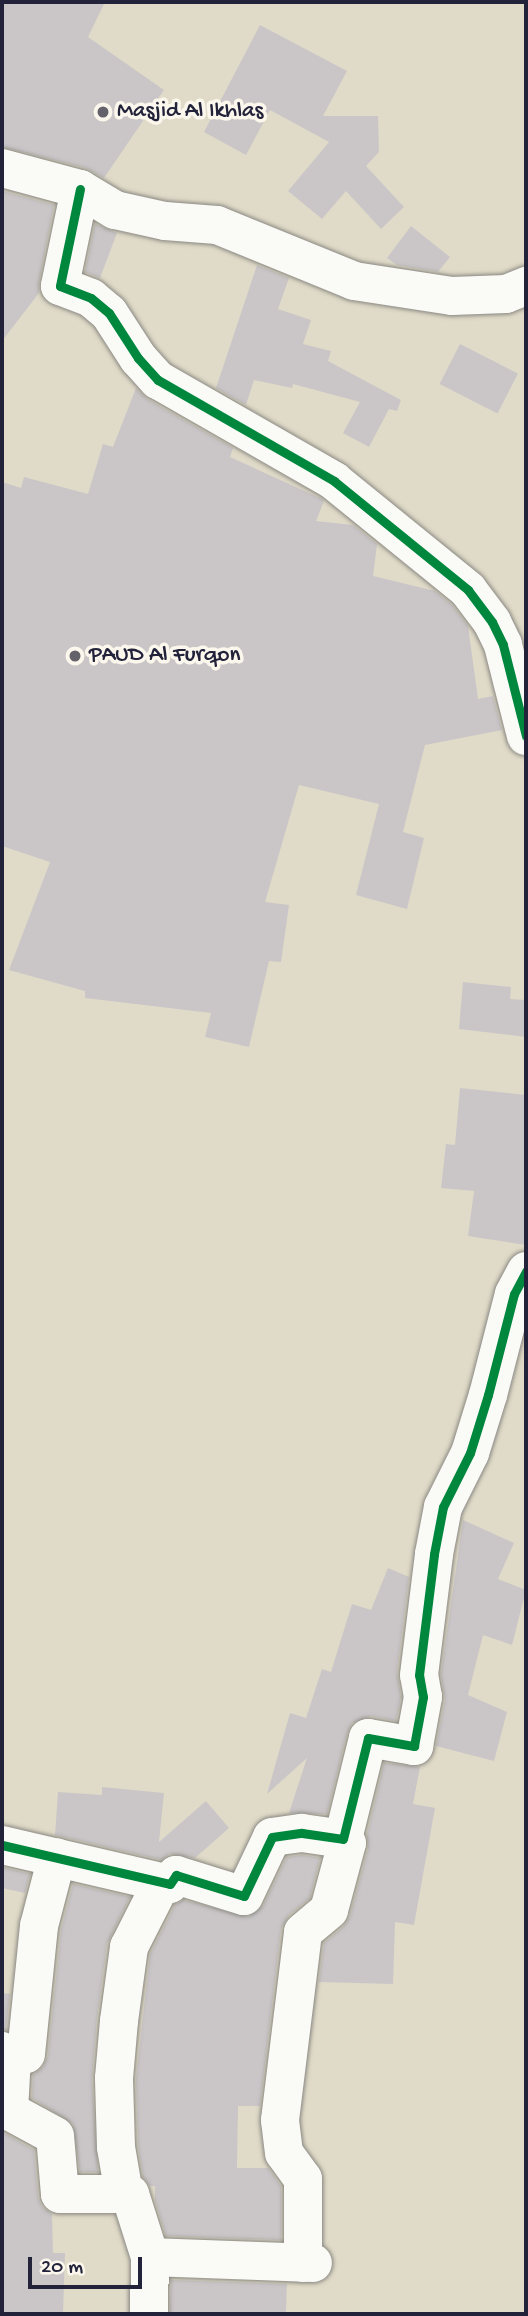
<!DOCTYPE html>
<style>
body{margin:0}
#map{position:relative;width:528px;height:2316px;overflow:hidden;background:#e0dbc8;font-family:"Gochi Hand",sans-serif}
div>[style]{position:absolute}
.building>*{inset:0;background:#cac6c7;transform-origin:0 0}
.roads{filter:drop-shadow(0 0 2px #8a8882) drop-shadow(0 0 2px #8a8882)}
.minor>*{height:38px;margin:-19px;padding:0 19px;transform-origin:19px;border-radius:19px;background:#fafaf7}
.tertiary>*{height:38px;margin:-19px;padding:0 19px;transform-origin:19px;border-radius:19px;background:#fafaf7}
.cycleway>*{height:9px;margin:-4.5px;padding:0 4.5px;transform-origin:4.5px;border-radius:4.5px;background:#00873e}
.dots>*{width:19px;height:19px;translate:-50% -50%;box-sizing:border-box;border:4px solid #fbf7ec;border-radius:50%}
span{translate:-50% -50%;white-space:nowrap;text-align:center;line-height:1.15;-webkit-text-stroke:7px #fbf7ec;paint-order:stroke}
.poi-label{font-size:23px;color:#22223b}
.left{translate:0 -50%;text-align:left}
.frame{position:absolute;inset:0;border:4px solid #22223b;pointer-events:none}
.scale{position:absolute;left:28px;top:2257px;width:114px;height:32px;box-sizing:border-box;border:4px solid #22223b;border-top:0;padding-left:9px;font-size:21px;line-height:24px;white-space:nowrap;color:#22223b;-webkit-text-stroke:5px #fbf7ec;paint-order:stroke}
</style>
<div id="map">
<div class="building">
<i style="clip-path:polygon(2px 2px,105px 2px,88px 37px,164px 90px,104px 178px,86px 168px,2px 147px)"></i>
<i style="clip-path:polygon(260px 25px,347px 71px,323px 116px,378px 116px,379px 152px,366px 166px,404px 207px,381px 229px,346px 191px,322px 219px,288px 191px,329px 142px,270px 110px,246px 155px,204px 132px)"></i>
<i style="clip-path:polygon(2px 191px,54px 205px,39px 282px,39px 293px,2px 341px)"></i>
<i style="clip-path:polygon(95px 224px,117px 233px,100px 278px,85px 272px)"></i>
<i style="clip-path:polygon(411px 226px,450px 257px,438px 272px,397px 265px,387px 258px)"></i>
<i style="clip-path:polygon(257px 265px,289px 278px,278px 309px,311px 320px,303px 344px,331px 351px,328px 361px,401px 400px,397px 411px,389px 409px,369px 447px,343px 433px,360px 402px,293px 384px,292px 388px,254px 380px,246px 405px,216px 388px)"></i>
<i style="left:460px;top:344px;width:65px;height:45px;rotate:27deg"></i>
<i style="clip-path:polygon(136px 388px,147px 399px,233px 448px,230px 457px,322px 499px,324px 501px,316px 521px,353px 525px,377px 544px,373px 576px,435px 591px,452px 605px,468px 626px,478px 699px,493px 696px,502px 730px,425px 745px,403px 832px,424px 838px,407px 909px,356px 895px,379px 804px,299px 785px,265px 902px,289px 905px,281px 962px,269px 961px,249px 1047px,205px 1037px,211px 1013px,85px 998px,85px 991px,9px 970px,50px 862px,2px 846px,2px 482px,21px 488px,24px 477px,88px 494px,103px 444px,113px 447px)"></i>
<i style="clip-path:polygon(463px 982px,511px 987px,510px 999px,526px 1000px,526px 1037px,459px 1029px)"></i>
<i style="clip-path:polygon(460px 1088px,526px 1095px,526px 1245px,468px 1236px,474px 1191px,441px 1188px,446px 1144px,455px 1145px)"></i>
<i style="clip-path:polygon(463px 1520px,514px 1543px,498px 1579px,526px 1590px,512px 1645px,483px 1635px,468px 1695px,507px 1712px,494px 1761px,436px 1746px,445px 1700px,441px 1674px)"></i>
<i style="clip-path:polygon(388px 1568px,409px 1577px,397px 1672px,401px 1697px,396px 1721px,371px 1716px,352px 1723px,347px 1733px,327px 1814px,289px 1813px,307px 1758px,267px 1794px,290px 1713px,306px 1718px,322px 1669px,331px 1672px,352px 1604px,371px 1610px)"></i>
<i style="clip-path:polygon(384px 1763px,420px 1767px,413px 1804px,435px 1808px,414px 1925px,395px 1922px,393px 1984px,319px 1982px,324px 1943px,343px 1927px,350px 1916px,368px 1849px,367px 1835px)"></i>
<i style="clip-path:polygon(102px 1787px,164px 1793px,159px 1842px,206px 1801px,229px 1828px,195px 1858px,169px 1854px,162px 1860px,55px 1835px,58px 1792px,102px 1795px)"></i>
<i style="clip-path:polygon(302px 1855px,320px 1858px,310px 1898px,289px 1915px,281px 1929px,260px 2106px,238px 2106px,237px 2168px,268px 2168px,281px 2186px,281px 2240px,166px 2236px,155px 2200px,155px 2186px,150px 2186px,143px 2177px,138px 2145px,136px 2079px,150px 1954px,175px 1905px,183px 1900px,248px 1917px,263px 1906px,287px 1857px)"></i>
<i style="clip-path:polygon(2px 1867px,30px 1874px,25px 1893px,2px 1888px)"></i>
<i style="clip-path:polygon(73px 1884px,130px 1897px,107px 1944px,97px 2018px,92px 2079px,98px 2172px,80px 2172px,73px 2124px,32px 2098px,33px 2075px,43px 2067px,48px 2056px,61px 1930px)"></i>
<i style="clip-path:polygon(2px 1993px,10px 1994px,6px 2030px,2px 2030px)"></i>
<i style="clip-path:polygon(2px 2132px,34px 2150px,38px 2197px,42px 2207px,52px 2214px,53px 2253px,65px 2253px,63px 2314px,2px 2314px)"></i>
<i style="left:171px;top:2280px;width:116px;height:34px;rotate:2deg"></i>
</div>
<div class="roads">
<div class="minor">
<i style="left:80px;top:189px;width:99px;rotate:101.7deg"></i>
<i style="left:60px;top:286px;width:33px;rotate:21deg"></i>
<i style="left:91px;top:298px;width:23px;rotate:40deg"></i>
<i style="left:109px;top:313px;width:54px;rotate:57.2deg"></i>
<i style="left:138px;top:358px;width:30px;rotate:48deg"></i>
<i style="left:158px;top:380px;width:203px;rotate:29.8deg"></i>
<i style="left:334px;top:481px;width:173px;rotate:39.1deg"></i>
<i style="left:468px;top:590px;width:40px;rotate:53deg"></i>
<i style="left:492px;top:622px;width:25px;rotate:64deg"></i>
<i style="left:503px;top:645px;width:94px;rotate:75.8deg"></i>
<i style="left:2px;top:1845px;width:172px;rotate:13.1deg"></i>
<i style="left:170px;top:1884px;width:11px;rotate:-56deg"></i>
<i style="left:176px;top:1875px;width:71px;rotate:17.2deg"></i>
<i style="left:244px;top:1896px;width:65px;rotate:-64.6deg"></i>
<i style="left:272px;top:1837px;width:30px;rotate:-8deg"></i>
<i style="left:302px;top:1833px;width:41px;rotate:8.3deg"></i>
<i style="left:343px;top:1839px;width:104px;rotate:-76.1deg"></i>
<i style="left:368px;top:1738px;width:47px;rotate:9.9deg"></i>
<i style="left:414px;top:1746px;width:50px;rotate:-79.6deg"></i>
<i style="left:423px;top:1697px;width:22px;rotate:-100deg"></i>
<i style="left:419px;top:1675px;width:122px;rotate:-82.9deg"></i>
<i style="left:434px;top:1554px;width:48px;rotate:-79.2deg"></i>
<i style="left:443px;top:1507px;width:60px;rotate:-63.4deg"></i>
<i style="left:470px;top:1453px;width:61px;rotate:-72.8deg"></i>
<i style="left:488px;top:1395px;width:104px;rotate:-75.6deg"></i>
<i style="left:514px;top:1294px;width:26px;rotate:-62deg"></i>
<i style="left:2px;top:2051px;width:16px;rotate:22deg"></i>
<i style="left:17px;top:2057px;width:9px;rotate:-18deg"></i>
<i style="left:26px;top:2054px;width:129px;rotate:-84.2deg"></i>
<i style="left:39px;top:1926px;width:71px;rotate:-75.4deg"></i>
<i style="left:12px;top:2056px;width:55px;rotate:93.1deg"></i>
<i style="left:9px;top:2111px;width:52px;rotate:28.5deg"></i>
<i style="left:55px;top:2136px;width:58px;rotate:85.1deg"></i>
<i style="left:60px;top:2194px;width:70px"></i>
<i style="left:130px;top:2194px;width:66px;rotate:72.4deg"></i>
<i style="left:150px;top:2257px;width:163px;rotate:2.1deg"></i>
<i style="left:124px;top:2194px;width:48px;rotate:-99.7deg"></i>
<i style="left:116px;top:2147px;width:69px;rotate:-91.7deg"></i>
<i style="left:114px;top:2078px;width:57px;rotate:-85deg"></i>
<i style="left:119px;top:2021px;width:75px;rotate:-82.3deg"></i>
<i style="left:129px;top:1947px;width:73px;rotate:-63.1deg"></i>
<i style="left:303px;top:2263px;width:84px;rotate:-90deg"></i>
<i style="left:303px;top:2179px;width:32px;rotate:-126deg"></i>
<i style="left:284px;top:2153px;width:33px;rotate:-97deg"></i>
<i style="left:280px;top:2120px;width:189px;rotate:-83deg"></i>
<i style="left:303px;top:1932px;width:34px;rotate:-40deg"></i>
<i style="left:329px;top:1910px;width:69px;rotate:-75deg"></i>
<i style="left:347px;top:1843px;width:6px;rotate:-135deg"></i>
<i style="left:149px;top:2314px;width:57px;rotate:-89deg"></i>
</div>
<div class="tertiary">
<i style="left:2px;top:168px;width:81px;rotate:15.1deg"></i>
<i style="left:80px;top:189px;width:41px;rotate:31deg"></i>
<i style="left:115px;top:210px;width:51px;rotate:12.4deg"></i>
<i style="left:165px;top:221px;width:52px;rotate:4.4deg"></i>
<i style="left:217px;top:225px;width:148px;rotate:22.2deg"></i>
<i style="left:354px;top:281px;width:99px;rotate:8.7deg"></i>
<i style="left:452px;top:296px;width:54px;rotate:-2.1deg"></i>
<i style="left:506px;top:294px;width:22px;rotate:-22deg"></i>
</div>
</div>
<div class="cycleway">
<i style="left:80px;top:189px;width:99px;rotate:101.7deg"></i>
<i style="left:60px;top:286px;width:33px;rotate:21deg"></i>
<i style="left:91px;top:298px;width:23px;rotate:40deg"></i>
<i style="left:109px;top:313px;width:54px;rotate:57.2deg"></i>
<i style="left:138px;top:358px;width:30px;rotate:48deg"></i>
<i style="left:158px;top:380px;width:203px;rotate:29.8deg"></i>
<i style="left:334px;top:481px;width:173px;rotate:39.1deg"></i>
<i style="left:468px;top:590px;width:40px;rotate:53deg"></i>
<i style="left:492px;top:622px;width:25px;rotate:64deg"></i>
<i style="left:503px;top:645px;width:94px;rotate:75.8deg"></i>
<i style="left:2px;top:1845px;width:172px;rotate:13.1deg"></i>
<i style="left:170px;top:1884px;width:11px;rotate:-56deg"></i>
<i style="left:176px;top:1875px;width:71px;rotate:17.2deg"></i>
<i style="left:244px;top:1896px;width:65px;rotate:-64.6deg"></i>
<i style="left:272px;top:1837px;width:30px;rotate:-8deg"></i>
<i style="left:302px;top:1833px;width:41px;rotate:8.3deg"></i>
<i style="left:343px;top:1839px;width:104px;rotate:-76.1deg"></i>
<i style="left:368px;top:1738px;width:47px;rotate:9.9deg"></i>
<i style="left:414px;top:1746px;width:50px;rotate:-79.6deg"></i>
<i style="left:423px;top:1697px;width:22px;rotate:-100deg"></i>
<i style="left:419px;top:1675px;width:122px;rotate:-82.9deg"></i>
<i style="left:434px;top:1554px;width:48px;rotate:-79.2deg"></i>
<i style="left:443px;top:1507px;width:60px;rotate:-63.4deg"></i>
<i style="left:470px;top:1453px;width:61px;rotate:-72.8deg"></i>
<i style="left:488px;top:1395px;width:104px;rotate:-75.6deg"></i>
<i style="left:514px;top:1294px;width:26px;rotate:-62deg"></i>
</div>
<div class="dots">
<i style="left:103px;top:112px;background:#64636c"></i>
<i style="left:75px;top:656px;background:#64636c"></i>
</div>
<div class="poi-label">
<span class="left" style="left:117px;top:112px">Masjid Al Ikhlas</span>
<span class="left" style="left:89px;top:656px">PAUD Al Furqon</span>
</div>
<div class="frame"></div>
<div class="scale">20 m</div>
</div>
